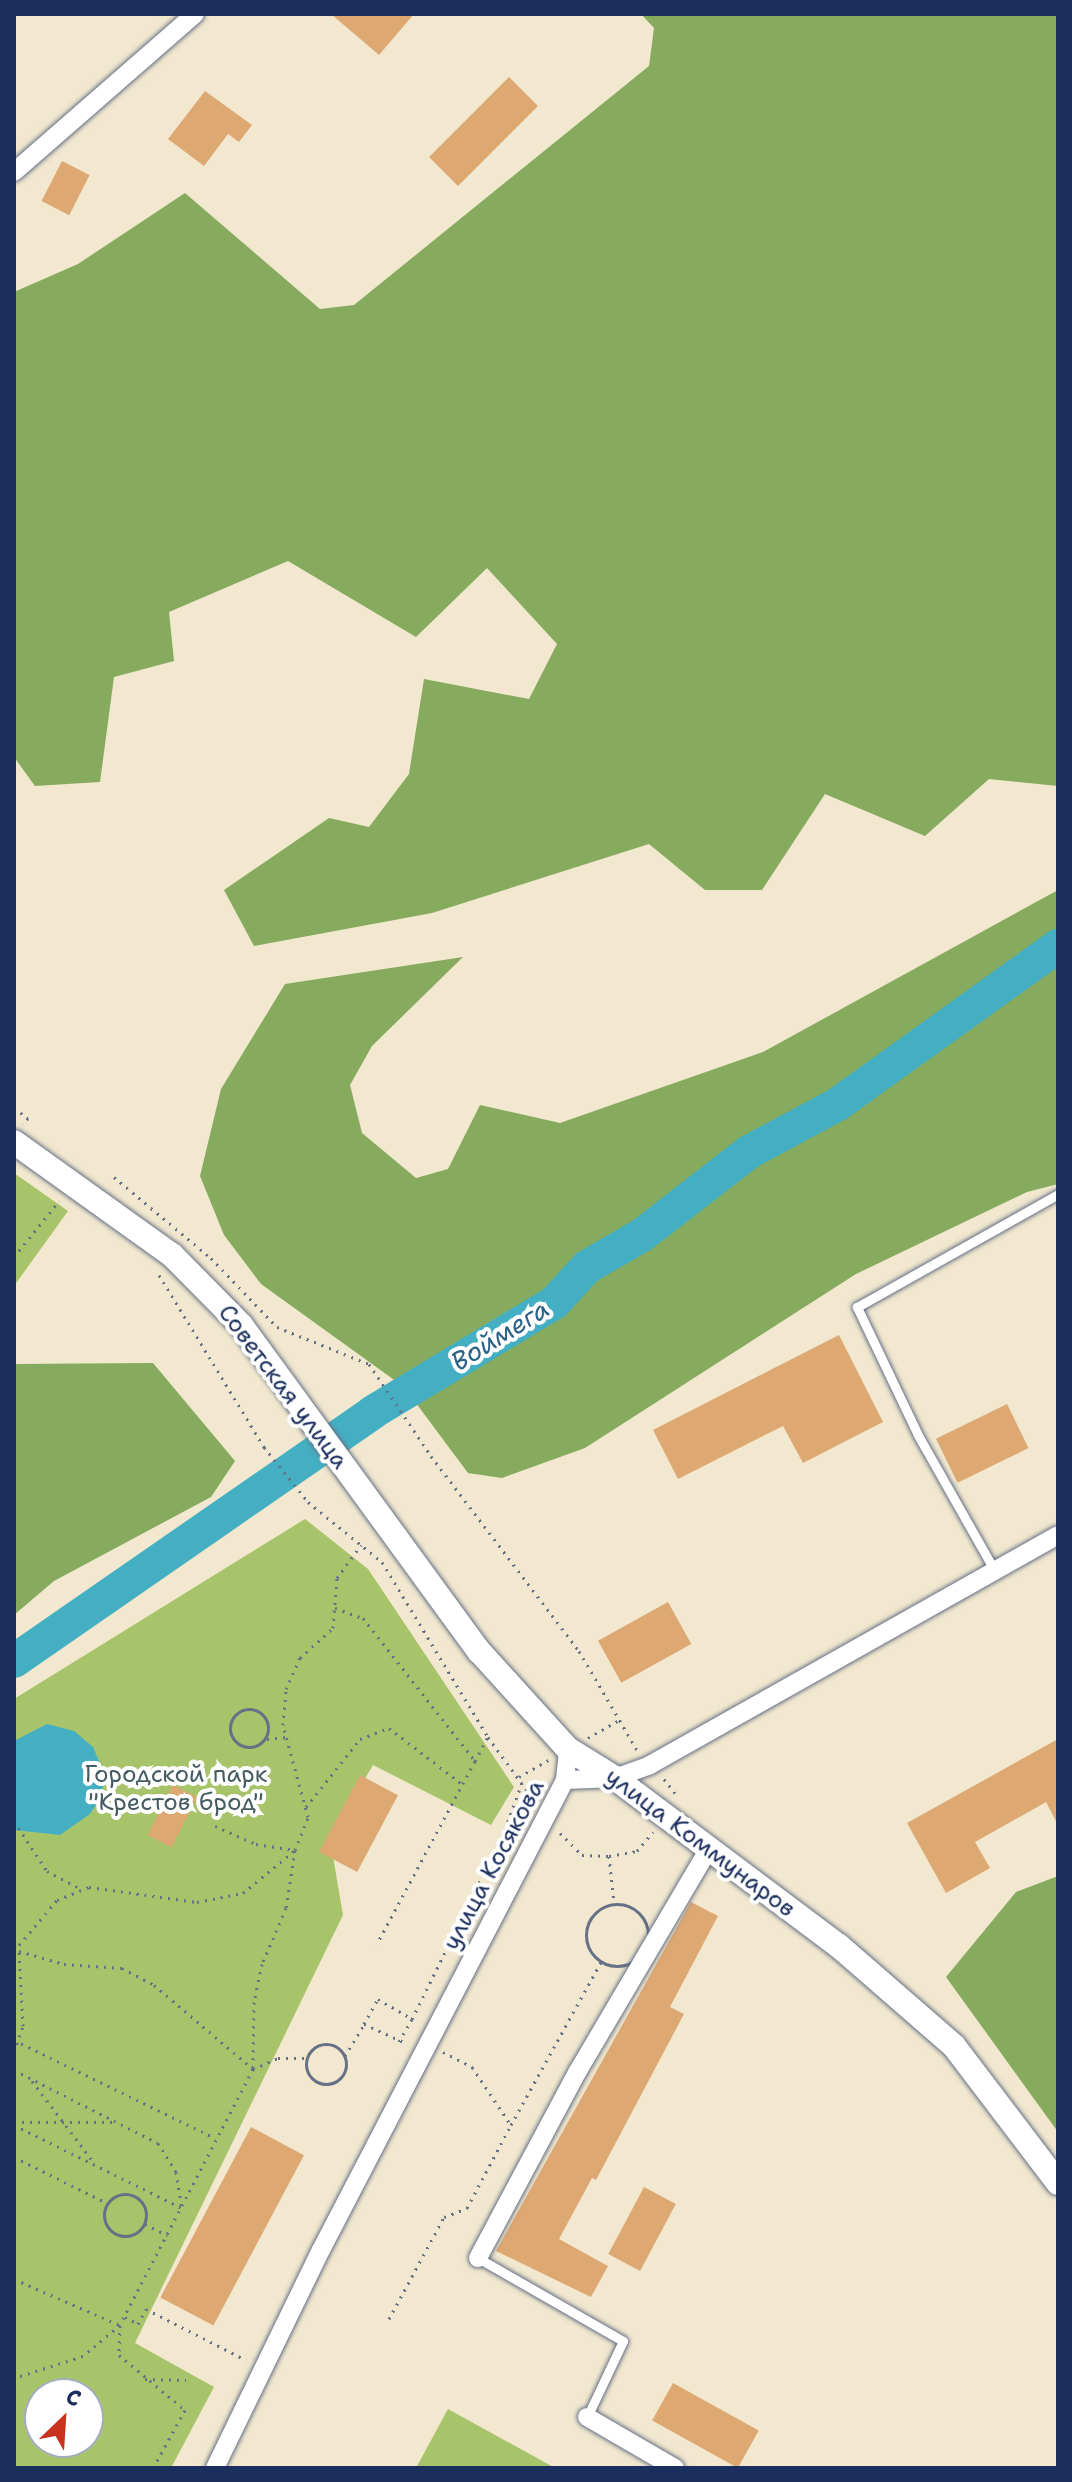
<!DOCTYPE html>
<meta charset="utf-8">
<style>
body{margin:0}
#map{position:relative;width:1072px;height:2482px;overflow:hidden;background:#f1e8cf;font-family:"Shantell Sans",sans-serif}
div>[style]{position:absolute}
.green>*{inset:0;background:#a8c46a}
.forest>*{inset:0;background:#86aa5e}
.water>*{inset:0;background:#44afc2}
.river>*{height:34px;margin:-17px;padding:0 17px;transform-origin:17px;border-radius:17px;background:#44afc2}
.building>*{inset:0;background:#dea873;transform-origin:0 0}
.path>*{height:3px;margin-top:-1.5px;transform-origin:0;background:repeating-linear-gradient(90deg,#667086 0 2px,transparent 0 8px)}
.path>.ring{margin:-1.5px;padding:0;box-sizing:content-box;background:none;border:3px solid #667086;border-radius:50%}
.roads{filter:drop-shadow(0 0 2px #667086) drop-shadow(0 0 2px #667086)}
.service>*{height:9px;margin:-4.5px;padding:0 4.5px;transform-origin:4.5px;border-radius:4.5px;background:#fff}
.minor>*{height:18px;margin:-9px;padding:0 9px;transform-origin:9px;border-radius:9px;background:#fff}
.tertiary>*{height:24px;margin:-12px;padding:0 12px;transform-origin:12px;border-radius:12px;background:#fff}
span{translate:-50% -50%;white-space:nowrap;text-align:center;line-height:1.15;-webkit-text-stroke:8px #fff;paint-order:stroke}
.street-label{font-size:24px;color:#1b2f5e}
.park-label{font-size:24px;color:#455c62}
.water-label{font-size:26px;color:#2b6286;font-style:italic}
.frame{position:absolute;inset:0;border:16px solid #1b2f5e;pointer-events:none}
.north{position:absolute;left:24px;top:2378px;width:80px;height:80px;box-sizing:border-box;background:#fff;border:2px solid #a4acbf;border-radius:50%;rotate:25deg;font-size:22px;font-weight:700;line-height:32px;text-align:center;color:#1b2f5e}
.north::after{content:'';display:block;margin:auto;width:28px;height:36px;background:#c8321e;clip-path:polygon(50% 0,100% 100%,50% 72%,0 100%)}
</style>
<div id="map">
<div class="green">
<i style="clip-path:polygon(14px 1173px,68px 1211px,14px 1286px)"></i>
<i style="clip-path:polygon(evenodd,305px 1519px,368px 1569px,514px 1787px,491px 1825px,373px 1765px,330px 1839px,343px 1915px,135px 2343px,214px 2387px,171px 2468px,14px 2468px,14px 1699px,305px 1519px,40px 2394px,88px 2394px,88px 2442px,40px 2442px,40px 2394px)"></i>
<i style="clip-path:polygon(448px 2409px,555px 2468px,416px 2468px)"></i>
</div>
<div class="forest">
<i style="clip-path:polygon(641px 14px,1058px 14px,1058px 786px,989px 779px,925px 836px,825px 794px,762px 890px,705px 890px,649px 844px,432px 913px,254px 946px,224px 890px,329px 818px,369px 827px,409px 774px,424px 679px,529px 699px,557px 644px,487px 568px,416px 637px,288px 561px,169px 612px,174px 661px,114px 677px,100px 782px,35px 786px,14px 757px,14px 292px,78px 264px,185px 193px,320px 309px,354px 305px,649px 66px,654px 28px)"></i>
<i style="clip-path:polygon(1058px 890px,1058px 1184px,1027px 1192px,856px 1274px,585px 1448px,502px 1478px,468px 1473px,404px 1387px,261px 1284px,224px 1235px,200px 1176px,221px 1089px,285px 984px,463px 957px,372px 1046px,350px 1085px,362px 1133px,416px 1178px,448px 1169px,480px 1105px,560px 1123px,763px 1052px)"></i>
<i style="clip-path:polygon(153px 1363px,235px 1461px,211px 1497px,54px 1581px,14px 1615px,14px 1364px)"></i>
<i style="clip-path:polygon(1058px 1876px,1058px 2132px,946px 1977px,1016px 1892px)"></i>
</div>
<div class="water">
<i style="clip-path:polygon(47px 1724px,74px 1731px,93px 1747px,102px 1768px,103px 1794px,90px 1814px,60px 1835px,14px 1830px,14px 1741px)"></i>
</div>
<div class="river">
<i style="left:14px;top:1661px;width:437px;rotate:-34.7deg"></i>
<i style="left:373px;top:1412px;width:211px;rotate:-31.1deg"></i>
<i style="left:554px;top:1303px;width:49px;rotate:-47.5deg"></i>
<i style="left:587px;top:1267px;width:64px;rotate:-30.2deg"></i>
<i style="left:642px;top:1235px;width:135px;rotate:-37.8deg"></i>
<i style="left:749px;top:1152px;width:101px;rotate:-28.3deg"></i>
<i style="left:838px;top:1104px;width:271px;rotate:-35.7deg"></i>
</div>
<div class="building">
<i style="clip-path:polygon(331px 14px,414px 14px,379px 55px)"></i>
<i style="left:509px;top:77px;width:41px;height:113px;rotate:45deg"></i>
<i style="clip-path:polygon(205px 91px,252px 125px,239px 142px,228px 134px,204px 166px,168px 139px)"></i>
<i style="left:62px;top:161px;width:31px;height:45px;rotate:27deg"></i>
<i style="clip-path:polygon(839px 1335px,883px 1422px,803px 1463px,783px 1426px,678px 1479px,653px 1430px)"></i>
<i style="left:1007px;top:1404px;width:49px;height:79px;rotate:64deg"></i>
<i style="left:668px;top:1602px;width:48px;height:80px;rotate:61deg"></i>
<i style="clip-path:polygon(1058px 1739px,1058px 1825px,1046px 1802px,975px 1842px,990px 1868px,946px 1893px,907px 1823px)"></i>
<i style="left:360px;top:1775px;width:43px;height:87px;rotate:28deg"></i>
<i style="left:173px;top:1785px;width:27px;height:56px;rotate:27deg"></i>
<i style="clip-path:polygon(691px 1902px,718px 1916px,670px 2007px,684px 2014px,596px 2180px,592px 2178px,559px 2239px,608px 2266px,591px 2297px,496px 2251px)"></i>
<i style="left:251px;top:2127px;width:60px;height:193px;rotate:28deg"></i>
<i style="left:644px;top:2187px;width:36px;height:76px;rotate:28deg"></i>
<i style="left:673px;top:2383px;width:98px;height:43px;rotate:29deg"></i>
</div>
<div class="path">
<i style="left:14px;top:1108px;width:17px;rotate:36deg"></i>
<i style="left:28px;top:1118px;width:8px;rotate:130deg"></i>
<i style="left:114px;top:1177px;width:126px;rotate:39.9deg"></i>
<i style="left:211px;top:1258px;width:95px;rotate:46.3deg"></i>
<i style="left:277px;top:1327px;width:99px;rotate:21.9deg"></i>
<i style="left:369px;top:1364px;width:111px;rotate:56deg"></i>
<i style="left:431px;top:1456px;width:245px;rotate:52.8deg"></i>
<i style="left:579px;top:1651px;width:115px;rotate:59.6deg"></i>
<i style="left:14px;top:1257px;width:72px;rotate:-51.2deg"></i>
<i style="left:159px;top:1275px;width:202px;rotate:58.6deg"></i>
<i style="left:264px;top:1447px;width:70px;rotate:51.3deg"></i>
<i style="left:308px;top:1502px;width:95px;rotate:39deg"></i>
<i style="left:382px;top:1562px;width:205px;rotate:58.8deg"></i>
<i style="left:488px;top:1737px;width:77px;rotate:54deg"></i>
<i style="left:335px;top:1608px;width:30px;rotate:20deg"></i>
<i style="left:363px;top:1618px;width:182px;rotate:51.9deg"></i>
<i style="left:475px;top:1761px;width:208px;rotate:118.2deg"></i>
<i class="ring" style="left:230px;top:1709px;width:35px;height:35px"></i>
<i style="left:588px;top:1738px;width:36px;rotate:-30deg"></i>
<i style="left:267px;top:1739px;width:20px;rotate:-6deg"></i>
<i style="left:475px;top:1761px;width:27px;rotate:-62deg"></i>
<i style="left:519px;top:1777px;width:36px;rotate:-30deg"></i>
<i style="left:664px;top:1779px;width:23px;rotate:52deg"></i>
<i style="left:306px;top:1807px;width:87px;rotate:-51.5deg"></i>
<i style="left:360px;top:1739px;width:31px;rotate:-21deg"></i>
<i style="left:389px;top:1728px;width:92px;rotate:37.5deg"></i>
<i style="left:14px;top:1821px;width:60px;rotate:56.6deg"></i>
<i style="left:47px;top:1871px;width:40px;rotate:28deg"></i>
<i style="left:215px;top:1826px;width:45px;rotate:23.7deg"></i>
<i style="left:256px;top:1844px;width:39px;rotate:9deg"></i>
<i style="left:295px;top:1850px;width:59px;rotate:98.8deg"></i>
<i style="left:286px;top:1908px;width:61px;rotate:113.2deg"></i>
<i style="left:262px;top:1964px;width:39px;rotate:102deg"></i>
<i style="left:254px;top:2002px;width:67px;rotate:90.9deg"></i>
<i style="left:560px;top:1833px;width:31px;rotate:45deg"></i>
<i style="left:582px;top:1855px;width:27px;rotate:2deg"></i>
<i style="left:609px;top:1856px;width:47px;rotate:83.9deg"></i>
<i style="left:609px;top:1856px;width:28px;rotate:-10deg"></i>
<i style="left:637px;top:1851px;width:25px;rotate:-50deg"></i>
<i class="ring" style="left:586px;top:1904px;width:59px;height:59px"></i>
<i style="left:14px;top:1951px;width:67px;rotate:-49.9deg"></i>
<i style="left:57px;top:1900px;width:35px;rotate:-22deg"></i>
<i style="left:89px;top:1887px;width:109px;rotate:7.9deg"></i>
<i style="left:197px;top:1902px;width:47px;rotate:-11.1deg"></i>
<i style="left:243px;top:1893px;width:67px;rotate:-39.6deg"></i>
<i style="left:295px;top:1850px;width:35px;rotate:-68deg"></i>
<i style="left:308px;top:1817px;width:95px;rotate:-105.2deg"></i>
<i style="left:283px;top:1725px;width:36px;rotate:-85deg"></i>
<i style="left:286px;top:1689px;width:34px;rotate:-66deg"></i>
<i style="left:300px;top:1658px;width:45px;rotate:-42.3deg"></i>
<i style="left:333px;top:1628px;width:50px;rotate:-85.4deg"></i>
<i style="left:337px;top:1578px;width:41px;rotate:-54deg"></i>
<i style="left:412px;top:2019px;width:203px;rotate:-63.7deg"></i>
<i style="left:502px;top:1837px;width:58px;rotate:-69.7deg"></i>
<i style="left:364px;top:2024px;width:29px;rotate:-61deg"></i>
<i style="left:378px;top:1999px;width:39px;rotate:30deg"></i>
<i style="left:412px;top:2019px;width:28px;rotate:120deg"></i>
<i style="left:14px;top:2040px;width:224px;rotate:26deg"></i>
<i class="ring" style="left:306px;top:2044px;width:37px;height:37px"></i>
<i style="left:14px;top:2052px;width:28px;rotate:-71deg"></i>
<i style="left:23px;top:2026px;width:75px;rotate:-93.1deg"></i>
<i style="left:19px;top:1951px;width:47px;rotate:16.1deg"></i>
<i style="left:64px;top:1964px;width:58px;rotate:3.9deg"></i>
<i style="left:122px;top:1968px;width:36px;rotate:28deg"></i>
<i style="left:154px;top:1985px;width:130px;rotate:40.3deg"></i>
<i style="left:253px;top:2069px;width:288px;rotate:117.5deg"></i>
<i style="left:120px;top:2325px;width:48px;rotate:140deg"></i>
<i style="left:83px;top:2356px;width:72px;rotate:162.3deg"></i>
<i style="left:443px;top:2052px;width:33px;rotate:27deg"></i>
<i style="left:472px;top:2067px;width:70px;rotate:56.1deg"></i>
<i style="left:511px;top:2125px;width:186px;rotate:-61.1deg"></i>
<i style="left:345px;top:2056px;width:37px;rotate:-59deg"></i>
<i style="left:364px;top:2024px;width:46px;rotate:24.3deg"></i>
<i style="left:253px;top:2069px;width:27px;rotate:-24deg"></i>
<i style="left:278px;top:2058px;width:29px"></i>
<i style="left:14px;top:2070px;width:161px;rotate:26.9deg"></i>
<i style="left:158px;top:2143px;width:34px;rotate:58deg"></i>
<i style="left:176px;top:2172px;width:36px;rotate:81deg"></i>
<i style="left:32px;top:2081px;width:104px;rotate:52.8deg"></i>
<i style="left:14px;top:2122px;width:99px"></i>
<i style="left:14px;top:2125px;width:187px;rotate:26.3deg"></i>
<i style="left:14px;top:2157px;width:104px;rotate:26.3deg"></i>
<i class="ring" style="left:104px;top:2194px;width:39px;height:39px"></i>
<i style="left:145px;top:2224px;width:25px;rotate:27deg"></i>
<i style="left:14px;top:2279px;width:116px;rotate:23.5deg"></i>
<i style="left:120px;top:2325px;width:30px;rotate:92deg"></i>
<i style="left:119px;top:2355px;width:86px;rotate:39.8deg"></i>
<i style="left:185px;top:2410px;width:66px;rotate:118.9deg"></i>
<i style="left:125px;top:2317px;width:15px;rotate:28deg"></i>
<i style="left:138px;top:2324px;width:17px;rotate:-62deg"></i>
<i style="left:146px;top:2309px;width:112px;rotate:27deg"></i>
<i style="left:389px;top:2319px;width:116px;rotate:-61.7deg"></i>
<i style="left:444px;top:2217px;width:25px;rotate:-21deg"></i>
<i style="left:467px;top:2208px;width:94px;rotate:-62.1deg"></i>
<i style="left:145px;top:2379px;width:41px;rotate:1.4deg"></i>
</div>
<div class="roads">
<div class="service">
<i style="left:996px;top:1573px;width:159px;rotate:-119.5deg"></i>
<i style="left:918px;top:1435px;width:142px;rotate:-115.5deg"></i>
<i style="left:857px;top:1307px;width:231px;rotate:-29.3deg"></i>
<i style="left:478px;top:2258px;width:167px;rotate:29.8deg"></i>
<i style="left:623px;top:2341px;width:84px;rotate:115.3deg"></i>
</div>
<div class="minor">
<i style="left:14px;top:172px;width:240px;rotate:-41.1deg"></i>
<i style="left:565px;top:1780px;width:50px;rotate:-2.3deg"></i>
<i style="left:615px;top:1778px;width:37px;rotate:-20deg"></i>
<i style="left:650px;top:1765px;width:468px;rotate:-29.4deg"></i>
<i style="left:478px;top:2258px;width:212px;rotate:-61.9deg"></i>
<i style="left:578px;top:2071px;width:254px;rotate:-59.5deg"></i>
<i style="left:587px;top:2417px;width:102px;rotate:30.1deg"></i>
<i style="left:215px;top:2468px;width:242px;rotate:-64.1deg"></i>
<i style="left:321px;top:2250px;width:530px;rotate:-62.56deg"></i>
<i style="left:565px;top:1780px;width:31px;rotate:-84deg"></i>
</div>
<div class="tertiary">
<i style="left:14px;top:1142px;width:194px;rotate:35.6deg"></i>
<i style="left:172px;top:1255px;width:98px;rotate:45.4deg"></i>
<i style="left:241px;top:1325px;width:404px;rotate:53.9deg"></i>
<i style="left:479px;top:1651px;width:132px;rotate:47.8deg"></i>
<i style="left:568px;top:1749px;width:55px;rotate:31.7deg"></i>
<i style="left:615px;top:1778px;width:280px;rotate:36.9deg"></i>
<i style="left:839px;top:1946px;width:152px;rotate:41deg"></i>
<i style="left:954px;top:2046px;width:172px;rotate:52.8deg"></i>
</div>
</div>
<div class="street-label">
<span style="left:283px;top:1387px;rotate:53deg">Советская улица</span>
<span style="left:700px;top:1843px;rotate:37deg">улица Коммунаров</span>
<span style="left:494px;top:1865px;rotate:-62deg">улица Косякова</span>
</div>
<div class="park-label">
<span style="left:176px;top:1789px">Городской парк<br>"Крестов брод"</span>
</div>
<div class="water-label">
<span style="left:500px;top:1335px;rotate:-32deg">Воймега</span>
</div>
<div class="frame"></div>
<div class="north">С</div>
</div>
